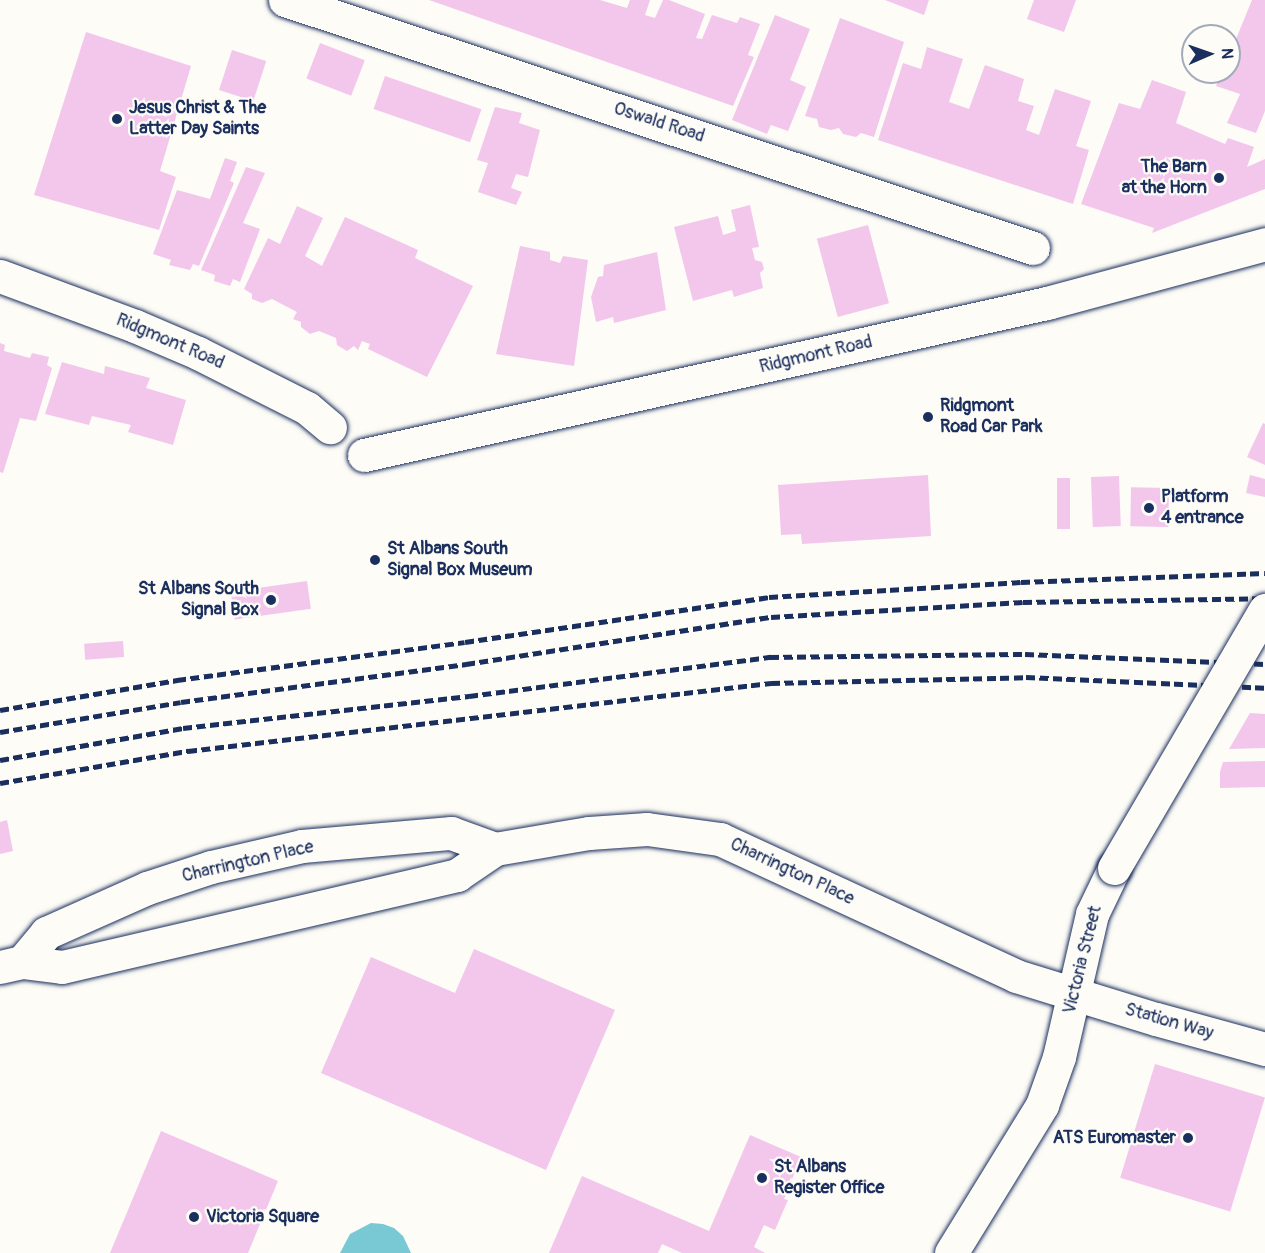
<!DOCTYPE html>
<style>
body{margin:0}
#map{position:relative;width:1265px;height:1253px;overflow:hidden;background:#fdfcf7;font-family:Pangolin,sans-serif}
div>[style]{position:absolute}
.water>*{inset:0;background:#79c9d4}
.building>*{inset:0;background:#f3c6ec;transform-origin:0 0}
.roads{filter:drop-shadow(0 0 2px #1b2f5e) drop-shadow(0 0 2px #1b2f5e)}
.street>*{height:33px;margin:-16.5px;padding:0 16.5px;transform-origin:16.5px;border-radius:16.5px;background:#fdfcf7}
.secondary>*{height:33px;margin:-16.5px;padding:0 16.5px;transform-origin:16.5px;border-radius:16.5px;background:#fdfcf7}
.rail>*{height:4.5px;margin-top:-2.25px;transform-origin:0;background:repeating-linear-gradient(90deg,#1b2f5e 0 9px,transparent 0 13.5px)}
.bridges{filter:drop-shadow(0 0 2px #1b2f5e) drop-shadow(0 0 2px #1b2f5e)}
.secondary-bridge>*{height:33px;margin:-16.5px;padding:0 16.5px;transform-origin:16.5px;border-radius:16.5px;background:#fdfcf7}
.dots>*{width:16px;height:16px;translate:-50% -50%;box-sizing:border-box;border:3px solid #fdfcf7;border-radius:50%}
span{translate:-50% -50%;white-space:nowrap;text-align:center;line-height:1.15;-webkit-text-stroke:4.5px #fdfcf7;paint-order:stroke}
.poi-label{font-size:18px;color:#1b2f5e;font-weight:700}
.left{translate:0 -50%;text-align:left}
.right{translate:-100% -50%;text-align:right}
.street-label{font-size:18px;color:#1b2f5e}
.north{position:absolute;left:1181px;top:24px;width:60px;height:60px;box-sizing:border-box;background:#fdfcf7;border:2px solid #a3aaba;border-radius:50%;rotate:88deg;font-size:16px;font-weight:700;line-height:24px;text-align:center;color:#1b2f5e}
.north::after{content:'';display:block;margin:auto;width:21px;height:27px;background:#1b2f5e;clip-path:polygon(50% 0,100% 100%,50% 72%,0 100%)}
</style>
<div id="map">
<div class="water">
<i style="clip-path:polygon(371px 1223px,383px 1224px,394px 1228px,403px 1236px,411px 1253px,340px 1253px,350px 1234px)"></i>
</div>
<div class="building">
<i style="clip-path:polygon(429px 0,600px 0,627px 8px,630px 0,650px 0,645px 15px,655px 18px,663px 0,669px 0,705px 14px,696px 38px,702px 39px,712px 15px,737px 23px,740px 17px,760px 24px,748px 55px,754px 57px,733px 106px)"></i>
<i style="clip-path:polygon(885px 0,929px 0,924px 15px)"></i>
<i style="clip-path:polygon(1034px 0,1076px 0,1064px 32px,1027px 19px)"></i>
<i style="clip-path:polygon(1252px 0,1265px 0,1265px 111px,1256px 133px,1227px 123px,1240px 94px,1216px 86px,1222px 72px,1229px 72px,1229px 56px)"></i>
<i style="clip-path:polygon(775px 15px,810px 29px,790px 80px,806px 87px,788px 131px,771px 125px,767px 134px,732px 120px)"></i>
<i style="clip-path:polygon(840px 18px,904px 42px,874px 137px,861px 133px,856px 137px,843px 134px,839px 128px,831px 130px,819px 127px,817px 119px,805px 116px)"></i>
<i style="clip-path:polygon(86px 32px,191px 66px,160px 171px,176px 177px,159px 230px,34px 195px)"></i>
<i style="left:320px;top:43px;width:48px;height:38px;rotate:21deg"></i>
<i style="clip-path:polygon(927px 47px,963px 59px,949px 102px,969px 109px,985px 65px,1024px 79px,1018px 101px,1034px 106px,1026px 130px,1039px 135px,1055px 89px,1091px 101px,1076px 146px,1089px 150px,1073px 204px,878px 140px,903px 63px,921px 69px)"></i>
<i style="left:232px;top:50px;width:36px;height:42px;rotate:18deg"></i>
<i style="left:385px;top:76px;width:102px;height:35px;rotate:19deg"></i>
<i style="clip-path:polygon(1152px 80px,1186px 92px,1176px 123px,1225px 144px,1228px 138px,1254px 147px,1247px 167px,1265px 159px,1265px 189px,1152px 233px,1154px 228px,1081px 204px,1119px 103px,1140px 109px)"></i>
<i style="clip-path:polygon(495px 107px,522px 113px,519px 123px,540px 130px,528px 177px,516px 174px,511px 188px,522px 192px,516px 205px,478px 192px,488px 163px,477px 160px)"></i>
<i style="clip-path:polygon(225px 158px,237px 162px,230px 181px,234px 183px,199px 266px,193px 264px,190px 270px,169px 265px,171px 260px,153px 254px,177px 190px,210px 199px)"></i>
<i style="clip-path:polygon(246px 167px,265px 173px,243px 223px,260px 229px,240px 282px,233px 279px,230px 286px,214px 281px,215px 275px,201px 270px)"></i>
<i style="clip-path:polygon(750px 205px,759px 247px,752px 248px,755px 260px,762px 262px,764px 269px,760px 273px,763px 288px,734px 297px,732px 290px,693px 301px,674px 227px,718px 216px,723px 235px,736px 231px,731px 210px)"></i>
<i style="clip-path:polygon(297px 206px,323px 218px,305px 256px,322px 266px,345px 217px,418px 250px,415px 258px,473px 286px,427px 377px,368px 349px,370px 344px,362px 341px,358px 350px,354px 346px,347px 351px,337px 345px,336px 338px,319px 331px,310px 334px,301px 327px,301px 322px,293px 319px,297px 312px,272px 299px,262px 303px,252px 299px,252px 294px,244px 289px,268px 238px,280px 244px)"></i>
<i style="left:868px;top:225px;width:81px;height:53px;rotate:75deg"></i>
<i style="clip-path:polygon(520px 246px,550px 252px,550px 260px,560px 263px,563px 256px,588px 260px,574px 366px,496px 354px)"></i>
<i style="clip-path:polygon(657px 252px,666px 310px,614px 323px,613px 317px,596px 322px,591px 297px,598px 277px,603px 276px,604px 265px)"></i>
<i style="clip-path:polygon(0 343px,5px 345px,4px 351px,30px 358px,32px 353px,49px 357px,47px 365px,52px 368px,36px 421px,20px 418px,3px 473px,0 472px)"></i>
<i style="clip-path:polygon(62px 362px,104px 374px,105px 366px,150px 378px,146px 388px,186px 400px,173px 445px,128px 432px,131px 425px,92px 416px,89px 425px,45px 414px)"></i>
<i style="clip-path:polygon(1263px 423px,1265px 424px,1265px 465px,1247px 457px)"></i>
<i style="clip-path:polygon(928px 475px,931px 536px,802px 544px,801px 534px,781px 535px,778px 485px)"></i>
<i style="clip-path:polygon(1250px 475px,1265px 479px,1265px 497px,1246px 493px)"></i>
<i style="left:1119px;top:476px;width:50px;height:28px;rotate:88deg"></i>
<i style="left:1057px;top:478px;width:13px;height:51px"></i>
<i style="left:1169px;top:488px;width:39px;height:38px;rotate:91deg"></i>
<i style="left:307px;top:581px;width:28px;height:77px;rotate:82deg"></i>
<i style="left:123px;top:641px;width:16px;height:39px;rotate:86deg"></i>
<i style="clip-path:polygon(1250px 713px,1265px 714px,1265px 748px,1229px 749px)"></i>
<i style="clip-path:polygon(1265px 761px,1265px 787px,1220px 788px,1220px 772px,1223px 762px)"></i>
<i style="clip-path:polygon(7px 820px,13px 851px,0 854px,0 822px)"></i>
<i style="clip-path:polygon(474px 949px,615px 1010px,546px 1170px,321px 1073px,371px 957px,455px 993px)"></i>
<i style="left:1155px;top:1064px;width:115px;height:119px;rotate:17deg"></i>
<i style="clip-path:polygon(161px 1131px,278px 1181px,248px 1253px,110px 1253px)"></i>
<i style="clip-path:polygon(750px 1135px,801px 1157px,784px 1199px,788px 1200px,775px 1230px,764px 1225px,754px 1247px,765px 1253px,682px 1253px,662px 1244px,658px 1253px,549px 1253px,582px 1176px,709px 1231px)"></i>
</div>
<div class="roads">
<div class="street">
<i style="left:285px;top:0;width:788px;rotate:18.34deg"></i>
<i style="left:0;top:276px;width:144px;rotate:20.3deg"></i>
<i style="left:135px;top:326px;width:69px;rotate:23.2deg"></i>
<i style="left:198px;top:353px;width:122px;rotate:26.8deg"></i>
<i style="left:307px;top:408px;width:30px;rotate:40deg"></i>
<i style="left:364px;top:455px;width:700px;rotate:-12.55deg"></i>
<i style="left:1047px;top:303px;width:226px;rotate:-15.1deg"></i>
<i style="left:22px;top:962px;width:38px;rotate:-50deg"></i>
<i style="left:46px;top:933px;width:111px;rotate:-24deg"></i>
<i style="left:147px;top:888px;width:67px;rotate:-18.2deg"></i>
<i style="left:211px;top:867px;width:93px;rotate:-13deg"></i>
<i style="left:302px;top:846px;width:150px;rotate:-5deg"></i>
<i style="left:451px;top:833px;width:47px;rotate:20deg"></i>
<i style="left:0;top:967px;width:23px;rotate:-13deg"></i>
<i style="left:22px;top:962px;width:40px;rotate:7.1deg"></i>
<i style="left:62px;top:967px;width:406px;rotate:-13.1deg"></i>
<i style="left:457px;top:875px;width:46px;rotate:-34.4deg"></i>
<i style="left:495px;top:849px;width:95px;rotate:-9.7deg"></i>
<i style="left:589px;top:833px;width:58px;rotate:-3.9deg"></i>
<i style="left:647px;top:829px;width:74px;rotate:7.8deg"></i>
<i style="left:720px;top:839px;width:326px;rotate:24.8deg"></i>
<i style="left:1016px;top:976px;width:146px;rotate:17.1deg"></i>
<i style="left:1156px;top:1019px;width:113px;rotate:15.4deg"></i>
</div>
<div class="secondary">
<i style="left:951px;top:1253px;width:174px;rotate:-58.4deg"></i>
<i style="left:1042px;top:1105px;width:51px;rotate:-70.5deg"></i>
<i style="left:1059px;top:1057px;width:147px;rotate:-77deg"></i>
<i style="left:1092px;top:914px;width:51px;rotate:-64.4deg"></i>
</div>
</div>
<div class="rail">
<i style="left:0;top:710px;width:180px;rotate:-9.6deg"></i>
<i style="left:177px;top:680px;width:290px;rotate:-7.5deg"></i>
<i style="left:465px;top:642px;width:307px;rotate:-8.4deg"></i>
<i style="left:769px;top:597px;width:252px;rotate:-3.4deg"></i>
<i style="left:1021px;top:582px;width:244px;rotate:-2.1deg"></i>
<i style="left:0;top:732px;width:183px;rotate:-9.4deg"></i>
<i style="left:181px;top:702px;width:288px;rotate:-7.6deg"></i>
<i style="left:466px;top:664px;width:309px;rotate:-8.8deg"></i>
<i style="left:771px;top:617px;width:252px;rotate:-3.4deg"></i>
<i style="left:1023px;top:602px;width:242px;rotate:-0.9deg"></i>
<i style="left:0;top:760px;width:186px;rotate:-9.9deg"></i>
<i style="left:183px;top:728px;width:288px;rotate:-6.4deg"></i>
<i style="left:469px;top:696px;width:304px;rotate:-7.4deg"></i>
<i style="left:770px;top:657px;width:255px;rotate:-0.7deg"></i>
<i style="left:1025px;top:654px;width:240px;rotate:2.4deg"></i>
<i style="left:0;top:783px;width:191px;rotate:-9.7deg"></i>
<i style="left:188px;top:751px;width:587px;rotate:-6.65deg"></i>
<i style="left:771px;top:683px;width:255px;rotate:-1.3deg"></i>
<i style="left:1026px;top:677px;width:239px;rotate:2.6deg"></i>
</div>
<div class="bridges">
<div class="secondary-bridge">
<i style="left:1114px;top:868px;width:299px;rotate:-59.7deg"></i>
</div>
</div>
<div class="dots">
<i style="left:117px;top:119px;background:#1b2f5e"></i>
<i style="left:1219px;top:178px;background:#1b2f5e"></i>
<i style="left:928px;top:417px;background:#1b2f5e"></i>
<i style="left:1149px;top:508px;background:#1b2f5e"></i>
<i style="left:375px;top:560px;background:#1b2f5e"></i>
<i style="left:271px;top:600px;background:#1b2f5e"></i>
<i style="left:1188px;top:1138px;background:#1b2f5e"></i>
<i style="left:762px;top:1178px;background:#1b2f5e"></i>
<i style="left:194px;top:1217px;background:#1b2f5e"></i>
</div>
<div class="poi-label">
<span class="left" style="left:129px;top:119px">Jesus Christ &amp; The<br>Latter Day Saints</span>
<span class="right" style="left:1207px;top:178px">The Barn<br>at the Horn</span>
<span class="left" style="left:940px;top:417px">Ridgmont<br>Road Car Park</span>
<span class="left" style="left:1161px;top:508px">Platform<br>4 entrance</span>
<span class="left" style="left:387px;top:560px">St Albans South<br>Signal Box Museum</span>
<span class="right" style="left:259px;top:600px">St Albans South<br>Signal Box</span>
<span class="right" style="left:1176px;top:1138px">ATS Euromaster</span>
<span class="left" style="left:774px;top:1178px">St Albans<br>Register Office</span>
<span class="left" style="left:206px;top:1217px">Victoria Square</span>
</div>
<div class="street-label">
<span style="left:659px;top:123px;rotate:18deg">Oswald Road</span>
<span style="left:170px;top:342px;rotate:23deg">Ridgmont Road</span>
<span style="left:816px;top:355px;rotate:-13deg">Ridgmont Road</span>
<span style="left:248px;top:862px;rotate:-13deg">Charrington Place</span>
<span style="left:792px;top:872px;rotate:25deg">Charrington Place</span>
<span style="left:1083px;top:960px;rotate:-76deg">Victoria Street</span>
<span style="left:1169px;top:1022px;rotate:16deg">Station Way</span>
</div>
<div class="north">N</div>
</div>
